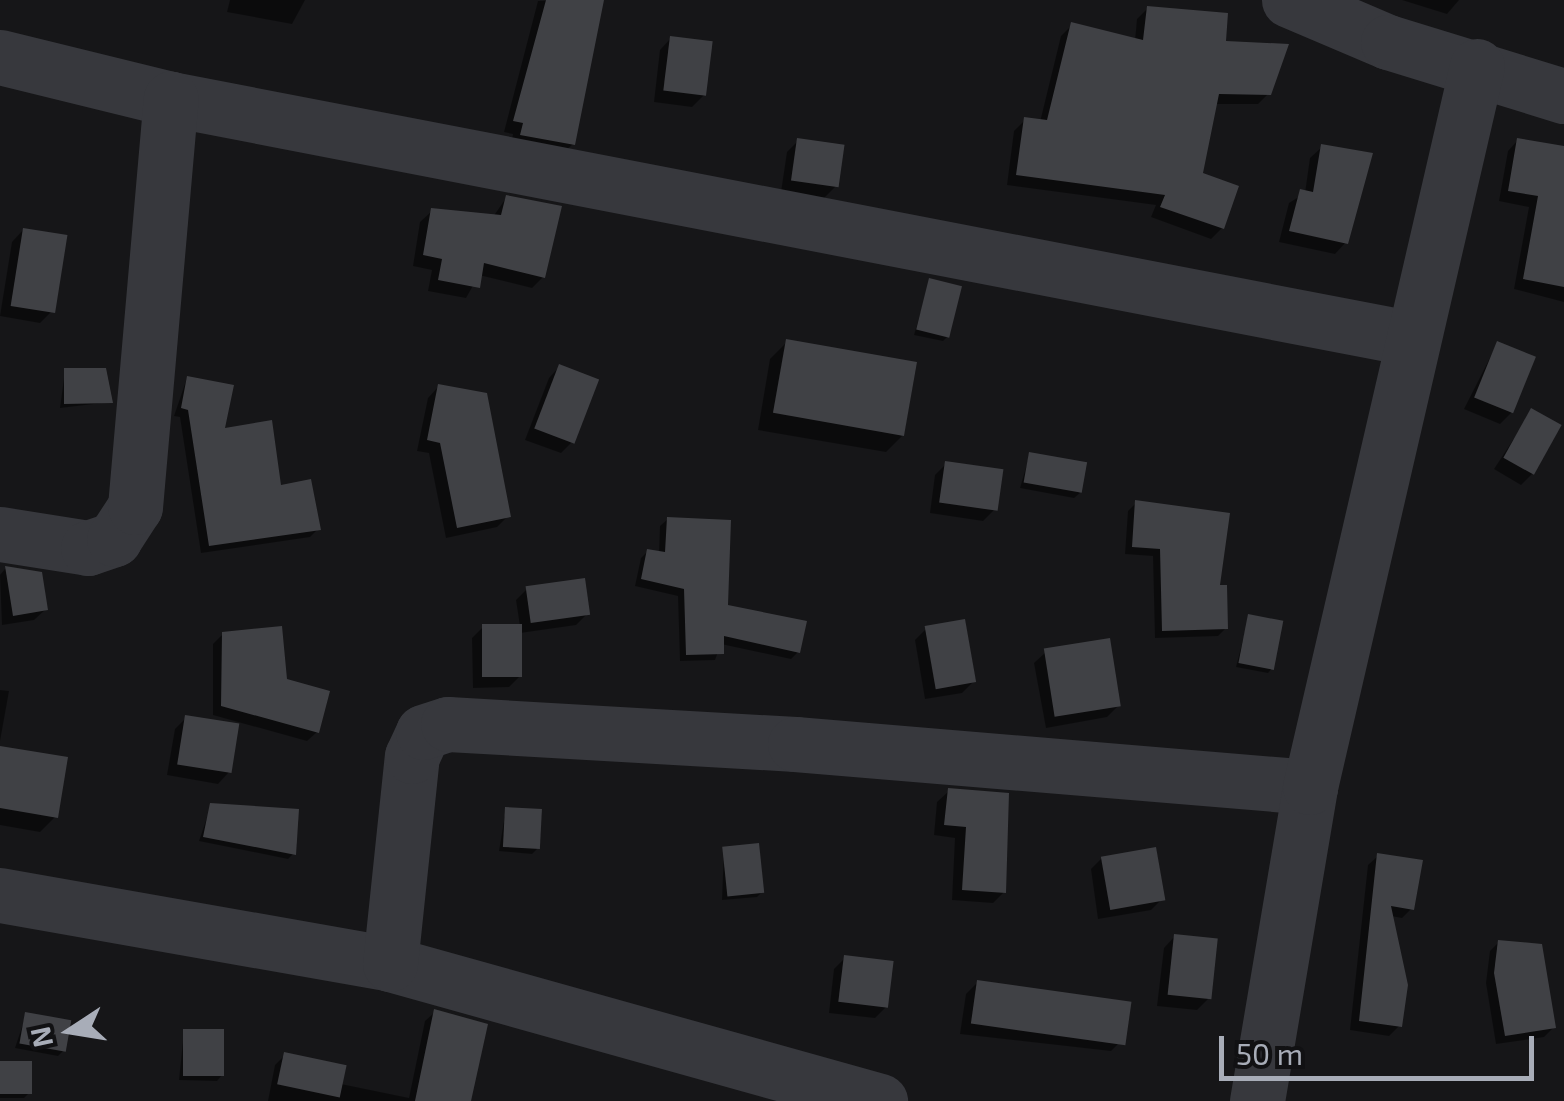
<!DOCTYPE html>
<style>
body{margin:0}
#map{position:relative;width:1564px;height:1101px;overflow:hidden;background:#161618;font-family:"Exo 2",sans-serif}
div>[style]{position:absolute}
.shadow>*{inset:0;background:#0007}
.building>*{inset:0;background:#404145;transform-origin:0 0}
.minor>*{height:55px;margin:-27.5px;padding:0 27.5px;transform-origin:27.5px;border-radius:27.5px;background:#37383d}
span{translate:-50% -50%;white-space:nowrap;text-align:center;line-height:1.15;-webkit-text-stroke:9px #111113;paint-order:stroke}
.north{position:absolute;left:20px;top:981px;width:100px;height:100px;-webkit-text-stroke:8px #111113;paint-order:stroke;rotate:258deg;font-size:28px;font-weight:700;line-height:40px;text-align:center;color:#a8adb8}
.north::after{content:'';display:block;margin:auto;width:35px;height:45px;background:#a8adb8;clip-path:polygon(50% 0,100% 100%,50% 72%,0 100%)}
.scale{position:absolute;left:1219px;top:1036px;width:315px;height:45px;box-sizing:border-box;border:5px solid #a8adb8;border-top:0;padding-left:12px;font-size:30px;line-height:35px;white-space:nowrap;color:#a8adb8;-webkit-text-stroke:8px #111113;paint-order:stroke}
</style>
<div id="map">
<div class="shadow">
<i style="clip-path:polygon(230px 0,305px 0,292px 24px,227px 12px)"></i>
<i style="clip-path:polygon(591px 0,573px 144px,561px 155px,511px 145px,513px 134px,504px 132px,538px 1px)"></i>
<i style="clip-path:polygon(1402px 0,1459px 0,1447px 14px)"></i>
<i style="clip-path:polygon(1148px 8px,1223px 44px,1269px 93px,1258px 104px,1215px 104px,1200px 175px,1222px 228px,1211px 239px,1151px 217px,1156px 205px,1007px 185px,1014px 131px,1025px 120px,1040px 122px,1061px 36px,1072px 25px,1135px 41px,1137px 19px)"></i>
<i style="clip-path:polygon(671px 38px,704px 95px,692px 107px,654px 102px,660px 50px)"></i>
<i style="clip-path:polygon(1518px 140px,1564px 149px,1564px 302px,1514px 289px,1529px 207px,1499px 201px,1508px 151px)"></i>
<i style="clip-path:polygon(798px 141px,836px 186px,824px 198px,781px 192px,787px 152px)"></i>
<i style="clip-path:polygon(1322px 147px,1346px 242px,1335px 254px,1279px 242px,1289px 203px,1305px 193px,1310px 158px)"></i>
<i style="clip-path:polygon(506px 198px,543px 277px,532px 288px,479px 275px,466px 298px,428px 291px,432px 270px,413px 266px,420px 222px,432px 211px,493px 217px)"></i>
<i style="clip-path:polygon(23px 230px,51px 312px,40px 323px,0 316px,12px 242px)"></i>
<i style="clip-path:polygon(930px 281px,948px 336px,943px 341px,914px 335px)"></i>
<i style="clip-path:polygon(787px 342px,902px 436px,886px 452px,758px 430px,770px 359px)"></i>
<i style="clip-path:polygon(1497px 344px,1511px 413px,1500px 424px,1464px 409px)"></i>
<i style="clip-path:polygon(560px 366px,572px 442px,561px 453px,525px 440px,549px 378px)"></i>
<i style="clip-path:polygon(65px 371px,110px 402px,60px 408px)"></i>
<i style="clip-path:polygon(187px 378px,222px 431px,318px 529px,310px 537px,201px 553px,180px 417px,174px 416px)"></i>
<i style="clip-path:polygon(439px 386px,508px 516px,497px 527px,446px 538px,429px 453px,417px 451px,428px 398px)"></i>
<i style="clip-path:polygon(1532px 411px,1532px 474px,1521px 485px,1494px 469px)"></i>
<i style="clip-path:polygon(1030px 454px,1080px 493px,1074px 498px,1020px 488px)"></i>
<i style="clip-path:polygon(946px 464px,995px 509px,983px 521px,930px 513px,935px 475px)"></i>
<i style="clip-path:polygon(1136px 503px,1217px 588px,1226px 628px,1218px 636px,1155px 638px,1153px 556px,1125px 554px,1128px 511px)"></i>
<i style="clip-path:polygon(668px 519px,725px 607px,798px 652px,791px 659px,721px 644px,715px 660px,680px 661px,678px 596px,635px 586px,641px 558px,648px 551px,659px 554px,660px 526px)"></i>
<i style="clip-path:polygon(5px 569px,40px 574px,46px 609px,34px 620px,2px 625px,0 575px)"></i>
<i style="clip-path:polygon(527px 589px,587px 614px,576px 625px,520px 633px,520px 676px,509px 687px,473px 688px,472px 638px,483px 627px,520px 626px,516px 600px)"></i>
<i style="clip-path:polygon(1249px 617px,1273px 667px,1268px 673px,1236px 667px)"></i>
<i style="clip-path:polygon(926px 629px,973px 682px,962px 693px,925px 699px,915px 640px)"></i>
<i style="clip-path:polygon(223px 634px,284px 681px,317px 732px,307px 741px,213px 715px,213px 644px)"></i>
<i style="clip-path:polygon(1046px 652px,1119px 705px,1107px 717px,1046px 728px,1034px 663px)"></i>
<i style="clip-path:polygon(0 690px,9px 691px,0 741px)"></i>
<i style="clip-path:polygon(186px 718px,229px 772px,218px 784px,167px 775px,175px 729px)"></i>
<i style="clip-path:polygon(0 749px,56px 816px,40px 832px,0 825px)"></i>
<i style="clip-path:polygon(949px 791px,1004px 892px,993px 903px,952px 900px,955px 838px,934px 835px,937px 802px)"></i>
<i style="clip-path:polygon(211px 806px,293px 854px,288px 859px,199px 841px)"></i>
<i style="clip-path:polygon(506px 809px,537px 849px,532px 854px,499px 851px)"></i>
<i style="clip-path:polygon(724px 849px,762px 892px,757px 897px,722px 900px)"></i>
<i style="clip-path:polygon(1378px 856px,1412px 908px,1402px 918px,1391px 916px,1399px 1026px,1389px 1036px,1350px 1030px,1368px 865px)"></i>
<i style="clip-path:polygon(1102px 858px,1162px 899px,1151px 910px,1098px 919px,1091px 869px)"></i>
<i style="clip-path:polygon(1175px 936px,1208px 999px,1197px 1010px,1157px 1006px,1164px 948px)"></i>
<i style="clip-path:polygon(1499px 942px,1553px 1028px,1544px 1037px,1496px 1044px,1486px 983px,1490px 951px)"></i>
<i style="clip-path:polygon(845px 958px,886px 1007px,875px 1018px,829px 1013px,834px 969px)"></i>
<i style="clip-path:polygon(977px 983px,1122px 1040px,1111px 1051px,960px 1034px,966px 994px)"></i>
<i style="clip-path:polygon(435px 1012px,446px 1101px,268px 1101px,275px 1065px,285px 1055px,341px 1084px,409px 1098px,425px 1021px)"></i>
<i style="clip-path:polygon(26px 1015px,63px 1051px,58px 1056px,15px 1048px)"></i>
<i style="clip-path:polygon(184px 1032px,222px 1075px,217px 1081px,179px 1080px)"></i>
<i style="clip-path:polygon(0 1063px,29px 1093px,24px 1098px,0 1098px)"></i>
</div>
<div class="building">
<i style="clip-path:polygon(546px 0,604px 0,575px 145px,520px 135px,523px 123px,513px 121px)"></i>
<i style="clip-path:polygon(1147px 6px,1228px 13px,1226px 41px,1289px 44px,1271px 95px,1219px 94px,1203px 173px,1239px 186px,1224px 229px,1160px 207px,1165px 195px,1016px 175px,1024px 117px,1047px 120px,1071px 22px,1143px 40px)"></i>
<i style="left:670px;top:36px;width:43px;height:55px;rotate:7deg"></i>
<i style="left:797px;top:138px;width:48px;height:43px;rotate:8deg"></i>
<i style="clip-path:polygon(1517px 138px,1564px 146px,1564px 287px,1523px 279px,1538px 196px,1508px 191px)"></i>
<i style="clip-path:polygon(1321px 144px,1373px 153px,1348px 244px,1289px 231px,1300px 189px,1313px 192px)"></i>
<i style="clip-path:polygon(506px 195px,562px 206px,545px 278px,484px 263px,480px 288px,438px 280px,442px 259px,423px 255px,431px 208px,501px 215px)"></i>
<i style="left:23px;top:228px;width:45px;height:79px;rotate:9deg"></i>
<i style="left:929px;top:278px;width:34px;height:53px;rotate:14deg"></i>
<i style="left:786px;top:339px;width:133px;height:75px;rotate:10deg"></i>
<i style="left:1497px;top:341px;width:42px;height:61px;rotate:22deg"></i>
<i style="left:559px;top:364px;width:43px;height:69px;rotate:21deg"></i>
<i style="clip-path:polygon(64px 368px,106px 368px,113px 403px,64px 404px)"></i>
<i style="clip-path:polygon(187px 376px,234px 385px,225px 428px,272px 420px,281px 485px,311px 479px,321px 530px,209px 546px,188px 410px,181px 408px)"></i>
<i style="clip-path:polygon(438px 384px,487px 393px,511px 517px,457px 528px,440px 443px,427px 440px)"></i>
<i style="left:1531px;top:408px;width:35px;height:57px;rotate:29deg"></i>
<i style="left:1029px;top:452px;width:59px;height:31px;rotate:10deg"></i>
<i style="left:945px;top:461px;width:59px;height:42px;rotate:8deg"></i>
<i style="clip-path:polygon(1135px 500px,1230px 513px,1220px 585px,1227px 585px,1228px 629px,1162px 631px,1160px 549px,1132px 547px)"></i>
<i style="clip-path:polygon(667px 517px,731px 520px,728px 605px,807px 621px,800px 653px,724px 636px,724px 654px,686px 655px,684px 589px,641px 579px,647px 549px,665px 552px)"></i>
<i style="clip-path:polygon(5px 566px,42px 572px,48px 610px,13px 616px)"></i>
<i style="left:585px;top:578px;width:37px;height:60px;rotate:82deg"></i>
<i style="left:1248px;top:614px;width:36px;height:50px;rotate:11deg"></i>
<i style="left:965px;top:619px;width:64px;height:41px;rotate:80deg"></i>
<i style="left:482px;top:624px;width:40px;height:53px"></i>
<i style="clip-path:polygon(282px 626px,287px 679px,330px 691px,319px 733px,221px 706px,222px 632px)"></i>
<i style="left:1110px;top:638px;width:69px;height:67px;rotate:81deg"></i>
<i style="left:185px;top:715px;width:55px;height:50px;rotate:9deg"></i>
<i style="clip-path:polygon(0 746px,68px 757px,58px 818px,0 808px)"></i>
<i style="clip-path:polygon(948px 788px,1009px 793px,1006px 893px,962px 890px,966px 827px,944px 825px)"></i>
<i style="clip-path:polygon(210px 803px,299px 809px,296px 855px,203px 837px)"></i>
<i style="left:505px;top:807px;width:37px;height:40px;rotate:3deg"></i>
<i style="left:759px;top:843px;width:50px;height:37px;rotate:84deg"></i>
<i style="left:1156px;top:847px;width:54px;height:56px;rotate:80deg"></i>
<i style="clip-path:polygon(1377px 853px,1423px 860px,1414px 910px,1391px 906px,1408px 985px,1402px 1027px,1359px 1021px)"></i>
<i style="left:1174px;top:934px;width:44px;height:61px;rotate:6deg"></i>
<i style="clip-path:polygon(1498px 940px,1542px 944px,1556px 1028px,1505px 1036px,1494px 973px)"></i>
<i style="left:844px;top:955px;width:50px;height:47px;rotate:7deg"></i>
<i style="left:977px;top:980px;width:156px;height:44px;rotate:8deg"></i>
<i style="clip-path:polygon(434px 1009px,488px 1024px,471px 1101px,415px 1101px)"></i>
<i style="left:25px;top:1012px;width:47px;height:32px;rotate:10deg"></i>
<i style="left:224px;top:1029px;width:47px;height:41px;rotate:90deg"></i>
<i style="left:284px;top:1052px;width:64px;height:33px;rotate:12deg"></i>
<i style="left:0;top:1061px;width:32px;height:33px"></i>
</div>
<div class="minor">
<i style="left:1289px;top:0;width:108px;rotate:23deg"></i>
<i style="left:1388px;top:42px;width:184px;rotate:17.1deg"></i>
<i style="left:0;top:57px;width:176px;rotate:13.8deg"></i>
<i style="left:171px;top:99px;width:1261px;rotate:10.93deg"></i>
<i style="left:0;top:534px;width:89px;rotate:9deg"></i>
<i style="left:88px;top:548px;width:28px;rotate:-19deg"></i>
<i style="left:114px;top:539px;width:38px;rotate:-57deg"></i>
<i style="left:135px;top:507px;width:410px;rotate:-85deg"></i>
<i style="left:0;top:895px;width:396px;rotate:10deg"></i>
<i style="left:390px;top:964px;width:509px;rotate:15.62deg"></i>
<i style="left:390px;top:964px;width:209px;rotate:-84deg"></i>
<i style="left:412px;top:756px;width:26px;rotate:-65deg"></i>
<i style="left:423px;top:732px;width:26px;rotate:-18deg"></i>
<i style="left:448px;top:724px;width:348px;rotate:3.3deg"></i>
<i style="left:795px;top:744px;width:517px;rotate:4.77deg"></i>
<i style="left:1257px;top:1101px;width:318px;rotate:-80.4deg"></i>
<i style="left:1310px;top:787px;width:740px;rotate:-76.96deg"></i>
</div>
<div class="north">N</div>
<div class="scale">50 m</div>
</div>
